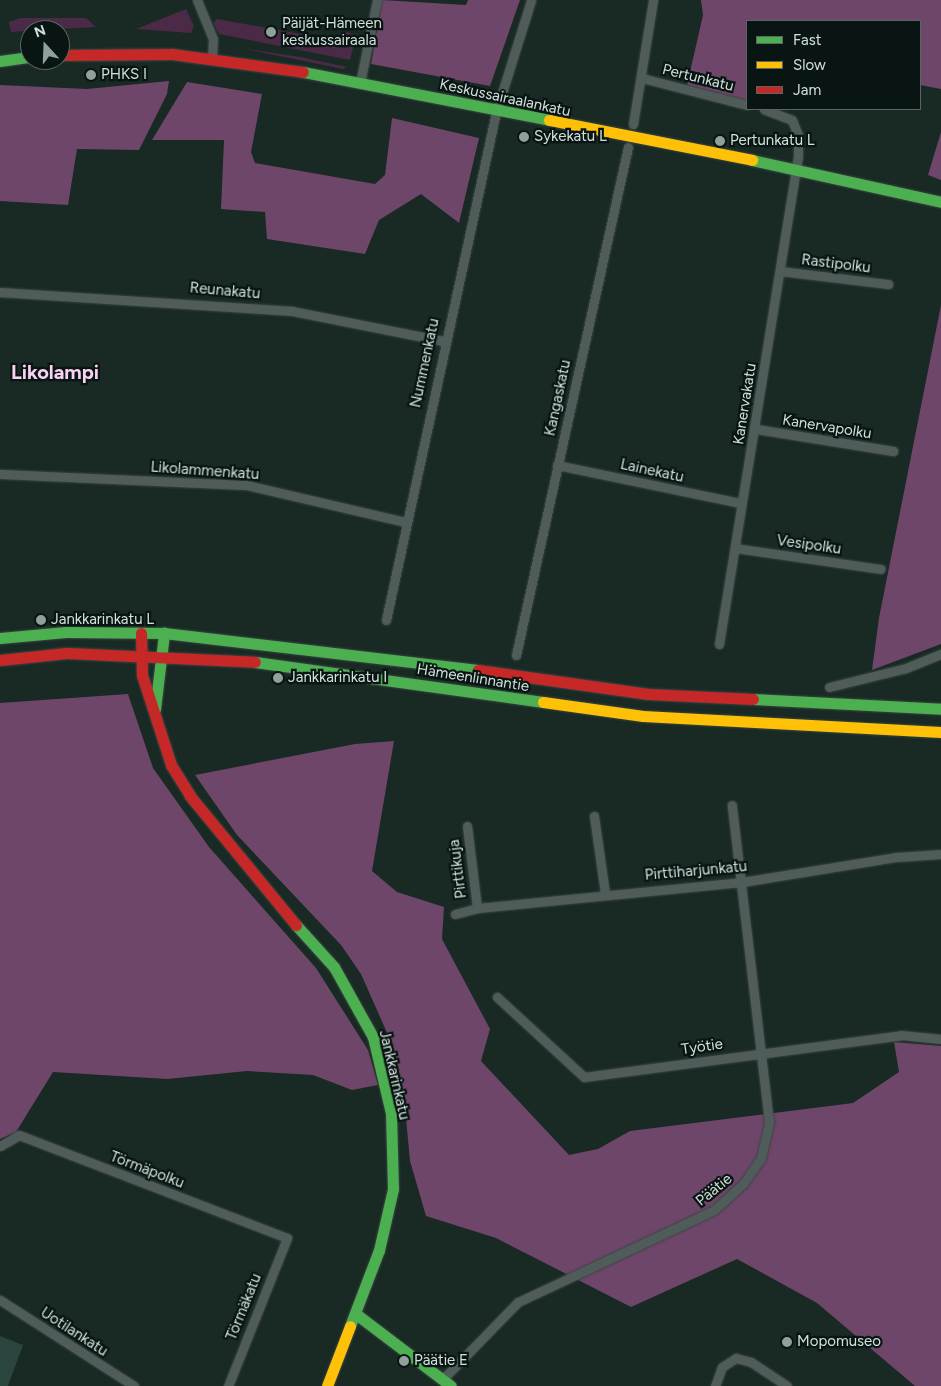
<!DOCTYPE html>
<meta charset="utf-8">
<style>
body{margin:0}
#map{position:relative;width:941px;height:1386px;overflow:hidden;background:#192924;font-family:Figtree,sans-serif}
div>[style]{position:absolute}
.green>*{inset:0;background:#4b2a48}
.forest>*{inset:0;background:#6e4669}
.building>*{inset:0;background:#2a443e}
.roads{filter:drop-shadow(0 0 1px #394642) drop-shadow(0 0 1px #394642)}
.street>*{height:9px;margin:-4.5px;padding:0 4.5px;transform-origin:4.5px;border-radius:4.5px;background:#505c59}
.fast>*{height:11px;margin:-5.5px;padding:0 5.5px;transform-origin:5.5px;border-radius:5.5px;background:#4caf50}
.slow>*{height:11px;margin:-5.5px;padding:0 5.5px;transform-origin:5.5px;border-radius:5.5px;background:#ffc107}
.jam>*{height:11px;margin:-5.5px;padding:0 5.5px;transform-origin:5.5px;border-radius:5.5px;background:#c62828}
.dots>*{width:14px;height:14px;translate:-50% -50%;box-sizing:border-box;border:2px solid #091512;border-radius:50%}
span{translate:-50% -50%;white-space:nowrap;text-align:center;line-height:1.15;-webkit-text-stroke:4.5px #091512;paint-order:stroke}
.poi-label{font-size:15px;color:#d0e0db}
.left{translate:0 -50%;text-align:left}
.street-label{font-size:15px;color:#d0e0db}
.district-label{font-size:20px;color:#f9d2f2;font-weight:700}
.legend{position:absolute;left:746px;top:20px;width:175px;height:90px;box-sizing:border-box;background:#091512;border:1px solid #596662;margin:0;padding:6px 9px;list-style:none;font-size:15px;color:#d0e0db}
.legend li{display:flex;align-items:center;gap:10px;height:25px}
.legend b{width:25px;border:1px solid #596662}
.north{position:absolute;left:20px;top:20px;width:50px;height:50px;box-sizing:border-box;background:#091512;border:1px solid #596662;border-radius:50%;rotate:340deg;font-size:14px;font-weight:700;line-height:20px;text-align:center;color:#d0e0db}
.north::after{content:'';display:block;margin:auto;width:18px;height:22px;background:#90a09b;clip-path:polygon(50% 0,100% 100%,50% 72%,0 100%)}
</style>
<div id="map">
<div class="green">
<i style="clip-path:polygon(186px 9px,194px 26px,191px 33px,136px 29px)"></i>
<i style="clip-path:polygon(20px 18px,86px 18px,96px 27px,11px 32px,9px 22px)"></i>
<i style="clip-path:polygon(217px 19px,329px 39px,348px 32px,356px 36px,350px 60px,219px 34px,213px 23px)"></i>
<i style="clip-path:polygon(240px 48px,300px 57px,347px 67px,343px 69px)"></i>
</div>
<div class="forest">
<i style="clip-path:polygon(382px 0,466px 5px,468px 0,520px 0,490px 86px,371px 64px)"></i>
<i style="clip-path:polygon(701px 0,941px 0,941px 89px,920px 85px,920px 21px,747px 21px,747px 101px,687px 85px,703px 15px)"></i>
<i style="clip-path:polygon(169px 81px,167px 94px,139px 150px,77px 149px,68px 205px,0 201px,0 85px,87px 89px)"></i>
<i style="clip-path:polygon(187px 82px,262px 94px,251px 152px,255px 163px,375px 184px,385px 175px,392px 118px,479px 138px,459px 223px,421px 194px,379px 220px,365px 254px,267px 239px,265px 212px,221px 209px,224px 140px,152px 140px)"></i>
<i style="clip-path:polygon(941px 132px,941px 180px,928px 175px)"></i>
<i style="clip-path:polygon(941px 305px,941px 644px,872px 670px,879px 618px)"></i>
<i style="clip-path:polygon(128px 694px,153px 768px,209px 847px,316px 968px,368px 1050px,378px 1085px,352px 1090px,313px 1075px,247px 1071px,167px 1079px,53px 1072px,16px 1132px,0 1139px,0 703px)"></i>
<i style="clip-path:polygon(394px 741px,372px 871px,397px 892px,444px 907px,442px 939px,490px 1029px,481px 1061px,569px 1155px,598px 1149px,630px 1131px,853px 1103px,899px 1072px,894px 1042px,941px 1046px,941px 1386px,915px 1386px,817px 1303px,737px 1259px,631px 1307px,496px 1238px,426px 1216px,410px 1161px,404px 1097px,392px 1044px,361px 974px,341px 945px,237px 835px,195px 775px,355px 744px)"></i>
</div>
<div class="building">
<i style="clip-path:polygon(0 1336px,23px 1345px,8px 1386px,0 1386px)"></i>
</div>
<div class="roads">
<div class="street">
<i style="left:197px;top:0;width:42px;rotate:67.7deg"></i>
<i style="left:213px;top:39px;width:17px;rotate:93deg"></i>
<i style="left:642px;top:78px;width:108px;rotate:14.4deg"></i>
<i style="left:360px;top:83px;width:85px;rotate:-78.4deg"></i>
<i style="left:633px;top:124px;width:126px;rotate:-80.8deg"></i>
<i style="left:780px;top:271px;width:109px;rotate:6.9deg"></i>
<i style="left:0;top:292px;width:293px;rotate:3.7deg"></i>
<i style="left:292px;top:311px;width:155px;rotate:11.2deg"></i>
<i style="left:756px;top:429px;width:139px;rotate:9.1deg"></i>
<i style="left:557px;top:465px;width:188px;rotate:11.7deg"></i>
<i style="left:0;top:474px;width:246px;rotate:2.6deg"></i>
<i style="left:246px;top:485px;width:163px;rotate:13.1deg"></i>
<i style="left:735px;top:548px;width:147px;rotate:8.2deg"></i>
<i style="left:386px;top:620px;width:520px;rotate:-77.78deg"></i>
<i style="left:496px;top:112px;width:117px;rotate:-72.6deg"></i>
<i style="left:719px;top:644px;width:494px;rotate:-80.8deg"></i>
<i style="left:798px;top:156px;width:21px;rotate:-90deg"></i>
<i style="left:798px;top:135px;width:16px;rotate:-112deg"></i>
<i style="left:792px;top:120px;width:30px;rotate:-159deg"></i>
<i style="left:516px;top:655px;width:520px;rotate:-77.57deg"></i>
<i style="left:829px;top:687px;width:79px;rotate:-13.9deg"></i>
<i style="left:906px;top:668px;width:38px;rotate:-22deg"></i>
<i style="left:594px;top:816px;width:78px;rotate:81.9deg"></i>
<i style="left:467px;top:826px;width:83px;rotate:83deg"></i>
<i style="left:455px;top:914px;width:23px;rotate:-15deg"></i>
<i style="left:477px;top:908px;width:266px;rotate:-5.6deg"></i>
<i style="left:742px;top:882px;width:157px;rotate:-9.2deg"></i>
<i style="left:897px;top:857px;width:44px;rotate:-3.9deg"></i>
<i style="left:497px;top:997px;width:118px;rotate:42.6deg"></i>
<i style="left:584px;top:1077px;width:320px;rotate:-7.5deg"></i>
<i style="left:901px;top:1035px;width:40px;rotate:5.7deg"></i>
<i style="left:0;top:1146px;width:22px;rotate:-30deg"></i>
<i style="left:19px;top:1135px;width:287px;rotate:21deg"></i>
<i style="left:287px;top:1238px;width:159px;rotate:111.7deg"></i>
<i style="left:0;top:1300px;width:159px;rotate:32.7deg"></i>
<i style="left:443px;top:1379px;width:107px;rotate:-45.8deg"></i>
<i style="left:518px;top:1302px;width:217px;rotate:-25.1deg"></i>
<i style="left:714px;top:1210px;width:39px;rotate:-42deg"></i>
<i style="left:743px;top:1184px;width:32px;rotate:-55deg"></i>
<i style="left:761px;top:1158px;width:37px;rotate:-77deg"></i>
<i style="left:769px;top:1122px;width:319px;rotate:-96.7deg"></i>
<i style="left:715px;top:1386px;width:20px;rotate:-70deg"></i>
<i style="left:722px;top:1367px;width:17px;rotate:-33deg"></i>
<i style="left:736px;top:1358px;width:16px;rotate:15deg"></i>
<i style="left:751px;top:1362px;width:43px;rotate:33.7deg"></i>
</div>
<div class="fast">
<i style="left:0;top:61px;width:30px;rotate:-8deg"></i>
<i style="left:303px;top:72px;width:251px;rotate:11deg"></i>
<i style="left:752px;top:160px;width:194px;rotate:12.5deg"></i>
<i style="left:0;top:638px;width:66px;rotate:-5.2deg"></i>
<i style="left:66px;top:632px;width:98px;rotate:0.6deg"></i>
<i style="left:164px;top:633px;width:316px;rotate:6.7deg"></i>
<i style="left:255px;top:662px;width:291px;rotate:7.9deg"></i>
<i style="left:753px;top:699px;width:188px;rotate:3deg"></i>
<i style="left:155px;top:709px;width:77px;rotate:-83.2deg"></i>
<i style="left:296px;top:925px;width:57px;rotate:47.9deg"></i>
<i style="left:334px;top:967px;width:80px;rotate:60.9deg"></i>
<i style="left:373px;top:1037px;width:78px;rotate:76.7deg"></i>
<i style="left:391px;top:1113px;width:76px;rotate:88.5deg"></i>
<i style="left:393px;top:1189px;width:63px;rotate:102.9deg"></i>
<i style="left:379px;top:1250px;width:81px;rotate:110.9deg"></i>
<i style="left:356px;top:1314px;width:119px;rotate:37.2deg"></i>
</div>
<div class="slow">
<i style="left:549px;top:120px;width:207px;rotate:11.1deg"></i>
<i style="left:543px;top:702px;width:101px;rotate:8deg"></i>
<i style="left:643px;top:716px;width:298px;rotate:3.1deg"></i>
<i style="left:327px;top:1386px;width:64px;rotate:-69deg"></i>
</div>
<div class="jam">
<i style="left:60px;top:55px;width:112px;rotate:-0.5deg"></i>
<i style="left:172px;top:54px;width:132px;rotate:7.8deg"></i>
<i style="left:141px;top:633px;width:42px;rotate:88.6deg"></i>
<i style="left:142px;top:675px;width:95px;rotate:72.1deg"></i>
<i style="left:171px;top:765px;width:36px;rotate:58deg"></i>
<i style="left:190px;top:796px;width:167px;rotate:50.6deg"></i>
<i style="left:0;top:660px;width:67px;rotate:-6deg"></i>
<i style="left:67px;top:653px;width:188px;rotate:2.7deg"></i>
<i style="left:478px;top:670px;width:172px;rotate:8deg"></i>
<i style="left:648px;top:694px;width:105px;rotate:2.7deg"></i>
</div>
</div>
<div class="dots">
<i style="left:271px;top:32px;background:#90a09b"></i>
<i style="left:91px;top:75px;background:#90a09b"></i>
<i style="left:524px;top:137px;background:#90a09b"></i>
<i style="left:720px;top:141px;background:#90a09b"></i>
<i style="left:41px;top:620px;background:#90a09b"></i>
<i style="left:278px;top:678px;background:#90a09b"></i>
<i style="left:787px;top:1342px;background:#90a09b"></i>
<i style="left:404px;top:1361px;background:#90a09b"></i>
</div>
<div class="poi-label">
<span class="left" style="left:282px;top:32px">Päijät-Hämeen<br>keskussairaala</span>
<span class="left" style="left:101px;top:75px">PHKS I</span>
<span class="left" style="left:534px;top:137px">Sykekatu L</span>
<span class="left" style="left:730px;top:141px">Pertunkatu L</span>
<span class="left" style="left:51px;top:620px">Jankkarinkatu L</span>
<span class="left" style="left:288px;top:678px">Jankkarinkatu I</span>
<span class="left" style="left:797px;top:1342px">Mopomuseo</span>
<span class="left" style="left:414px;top:1361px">Päätie E</span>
</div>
<div class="street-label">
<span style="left:698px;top:78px;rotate:14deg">Pertunkatu</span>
<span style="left:505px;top:98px;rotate:12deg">Keskussairaalankatu</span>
<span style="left:836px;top:264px;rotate:7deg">Rastipolku</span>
<span style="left:225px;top:291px;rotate:5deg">Reunakatu</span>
<span style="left:425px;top:363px;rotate:-78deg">Nummenkatu</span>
<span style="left:558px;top:398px;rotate:-78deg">Kangaskatu</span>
<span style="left:745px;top:404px;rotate:-81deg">Kanervakatu</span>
<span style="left:827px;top:427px;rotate:9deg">Kanervapolku</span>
<span style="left:205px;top:471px;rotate:4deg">Likolammenkatu</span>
<span style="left:652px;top:471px;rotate:12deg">Lainekatu</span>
<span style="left:809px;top:545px;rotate:8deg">Vesipolku</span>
<span style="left:473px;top:678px;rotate:9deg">Hämeenlinnantie</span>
<span style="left:458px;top:869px;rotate:-97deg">Pirttikuja</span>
<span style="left:696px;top:871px;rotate:-5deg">Pirttiharjunkatu</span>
<span style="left:702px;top:1047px;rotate:-8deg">Työtie</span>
<span style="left:394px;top:1075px;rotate:77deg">Jankkarinkatu</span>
<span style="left:147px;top:1170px;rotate:21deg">Törmäpolku</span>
<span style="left:714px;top:1190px;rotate:-39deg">Päätie</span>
<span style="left:244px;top:1307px;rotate:-68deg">Törmäkatu</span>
<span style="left:74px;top:1332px;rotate:33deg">Uotilankatu</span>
</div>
<div class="district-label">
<span style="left:55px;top:372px">Likolampi</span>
</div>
<ul class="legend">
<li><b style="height:6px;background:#4caf50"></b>Fast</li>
<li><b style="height:6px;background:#ffc107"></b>Slow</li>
<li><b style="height:6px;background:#c62828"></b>Jam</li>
</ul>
<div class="north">N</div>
</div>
